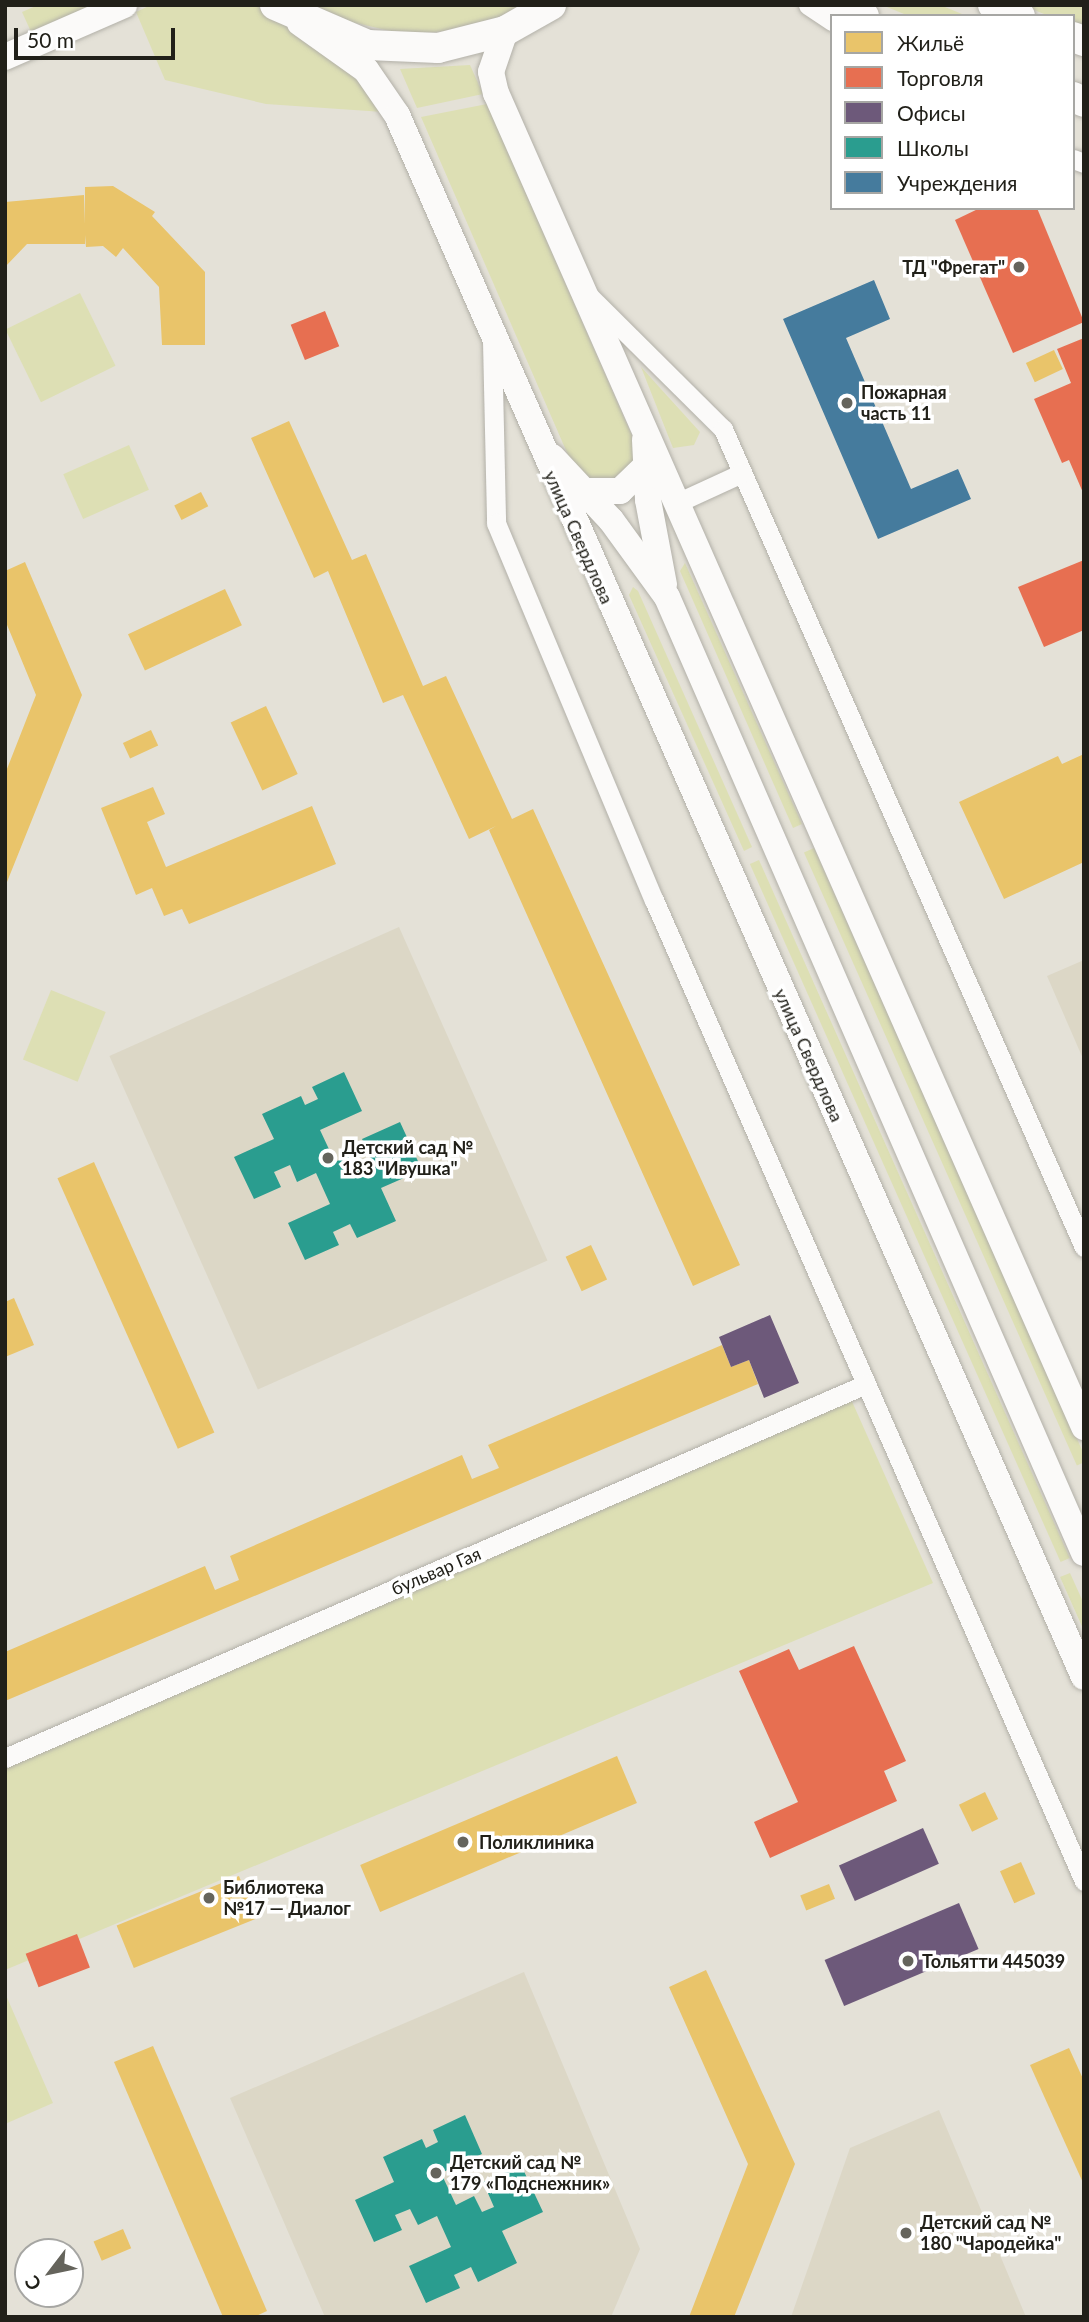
<!DOCTYPE html>
<meta charset="utf-8">
<style>
body{margin:0}
#map{position:relative;width:1089px;height:2322px;overflow:hidden;background:#e4e1d7;font-family:Lato,sans-serif}
div>[style]{position:absolute}
.built>*{inset:0;background:#dcd7c6;transform-origin:0 0}
.green>*{inset:0;background:#dddfb4;transform-origin:0 0}
.homes>*{inset:0;background:#e9c46a;transform-origin:0 0}
.shops>*{inset:0;background:#e76f51;transform-origin:0 0}
.offices>*{inset:0;background:#6d597a;transform-origin:0 0}
.schools>*{inset:0;background:#2a9d8f}
.public>*{inset:0;background:#457b9d}
.roads{filter:drop-shadow(0 0 2px #b2b0a8) drop-shadow(0 0 2px #b2b0a8)}
.street>*{height:19px;margin:-9.5px;padding:0 9.5px;transform-origin:9.5px;border-radius:9.5px;background:#fbfaf9}
.secondary>*{height:26px;margin:-13px;padding:0 13px;transform-origin:13px;border-radius:13px;background:#fbfaf9}
.primary>*{height:30px;margin:-15px;padding:0 15px;transform-origin:15px;border-radius:15px;background:#fbfaf9}
.dots>*{width:19px;height:19px;translate:-50% -50%;box-sizing:border-box;border:4px solid #fff;border-radius:50%}
span{translate:-50% -50%;white-space:nowrap;text-align:center;line-height:1.15;-webkit-text-stroke:7px #fff;paint-order:stroke}
.poi-label{font-size:18px;color:#212019;font-weight:700}
.right{translate:-100% -50%;text-align:right}
.left{translate:0 -50%;text-align:left}
.street-label{font-size:18px;color:#212019}
.frame{position:absolute;inset:0;border:7px solid #212019;pointer-events:none}
.legend{position:absolute;left:830px;top:14px;width:245px;height:196px;box-sizing:border-box;background:#fff;border:2px solid #a6a6a3;margin:0;padding:9px 12px;list-style:none;font-size:21px;color:#212019}
.legend li{display:flex;align-items:center;gap:14px;height:35px}
.legend b{width:35px;border:2px solid #a6a6a3}
.north{position:absolute;left:14px;top:2238px;width:70px;height:70px;box-sizing:border-box;background:#fff;border:2px solid #a6a6a3;border-radius:50%;rotate:238deg;font-size:19px;font-weight:700;line-height:28px;text-align:center;color:#212019}
.north::after{content:'';display:block;margin:auto;width:24px;height:32px;background:#65645c;clip-path:polygon(50% 0,100% 100%,50% 72%,0 100%)}
.scale{position:absolute;left:14px;top:28px;width:161px;height:32px;box-sizing:border-box;border:4px solid #212019;border-top:0;padding-left:9px;font-size:21px;line-height:24px;white-space:nowrap;color:#212019;-webkit-text-stroke:5px #fff;paint-order:stroke}
</style>
<div id="map">
<div class="built">
<i style="left:399px;top:927px;width:365px;height:317px;rotate:66deg"></i>
<i style="clip-path:polygon(1084px 960px,1084px 1061px,1047px 976px)"></i>
<i style="clip-path:polygon(524px 1972px,640px 2249px,611px 2317px,325px 2317px,230px 2098px)"></i>
<i style="clip-path:polygon(939px 2110px,1026px 2317px,791px 2317px,850px 2148px)"></i>
</div>
<div class="green">
<i style="clip-path:polygon(38px 5px,97px 5px,32px 34px,22px 12px)"></i>
<i style="clip-path:polygon(151px 5px,255px 5px,343px 58px,383px 112px,266px 104px,165px 80px,136px 12px)"></i>
<i style="clip-path:polygon(315px 5px,529px 5px,480px 27px,407px 35px,335px 18px)"></i>
<i style="clip-path:polygon(882px 5px,940px 5px,967px 16px,909px 16px)"></i>
<i style="clip-path:polygon(1022px 5px,1084px 5px,1084px 30px,1073px 25px,1073px 16px,1049px 16px)"></i>
<i style="clip-path:polygon(470px 65px,483px 94px,417px 108px,400px 69px)"></i>
<i style="clip-path:polygon(487px 104px,639px 452px,636px 465px,606px 487px,575px 471px,421px 117px)"></i>
<i style="left:80px;top:293px;width:81px;height:83px;rotate:64deg"></i>
<i style="clip-path:polygon(641px 367px,700px 432px,694px 445px,673px 448px)"></i>
<i style="left:129px;top:445px;width:49px;height:72px;rotate:66deg"></i>
<i style="clip-path:polygon(685px 563px,802px 824px,793px 828px,680px 571px)"></i>
<i style="clip-path:polygon(633px 587px,638px 591px,752px 847px,744px 851px,629px 595px)"></i>
<i style="left:814px;top:848px;width:671px;height:11px;rotate:66deg"></i>
<i style="left:759px;top:860px;width:764px;height:10px;rotate:66deg"></i>
<i style="left:51px;top:990px;width:59px;height:75px;rotate:22deg"></i>
<i style="clip-path:polygon(850px 1397px,933px 1583px,5px 1970px,5px 1769px)"></i>
<i style="clip-path:polygon(1070px 1573px,1084px 1604px,1084px 1631px,1060px 1577px)"></i>
<i style="clip-path:polygon(5px 1993px,53px 2103px,5px 2124px)"></i>
</div>
<div class="homes">
<i style="clip-path:polygon(113px 186px,155px 212px,152px 216px,205px 272px,205px 345px,162px 345px,159px 287px,123px 248px,116px 257px,103px 246px,86px 247px,85px 235px,85px 244px,27px 244px,5px 267px,5px 202px,84px 195px,85px 224px,85px 187px)"></i>
<i style="left:1054px;top:350px;width:21px;height:31px;rotate:65deg"></i>
<i style="clip-path:polygon(289px 421px,352px 560px,366px 554px,423px 686px,446px 676px,512px 819px,533px 809px,740px 1265px,693px 1286px,489px 830px,496px 826px,469px 839px,403px 695px,383px 703px,328px 571px,314px 578px,251px 438px)"></i>
<i style="left:201px;top:492px;width:16px;height:30px;rotate:63deg"></i>
<i style="clip-path:polygon(25px 562px,82px 695px,5px 887px,5px 774px,36px 695px,5px 620px,5px 571px)"></i>
<i style="left:225px;top:589px;width:40px;height:107px;rotate:65deg"></i>
<i style="left:266px;top:706px;width:75px;height:39px;rotate:65deg"></i>
<i style="left:151px;top:730px;width:17px;height:31px;rotate:65deg"></i>
<i style="clip-path:polygon(1084px 754px,1084px 862px,1004px 899px,959px 802px,1058px 756px,1062px 764px)"></i>
<i style="clip-path:polygon(153px 787px,165px 814px,147px 822px,166px 867px,312px 806px,336px 864px,189px 924px,182px 909px,164px 916px,152px 888px,136px 895px,101px 808px)"></i>
<i style="left:94px;top:1162px;width:296px;height:40px;rotate:66deg"></i>
<i style="left:591px;top:1245px;width:38px;height:28px;rotate:65deg"></i>
<i style="clip-path:polygon(14px 1298px,34px 1345px,5px 1357px,5px 1302px)"></i>
<i style="clip-path:polygon(722px 1345px,731px 1367px,749px 1360px,758px 1384px,5px 1701px,5px 1652px,205px 1566px,215px 1590px,239px 1580px,230px 1556px,462px 1455px,472px 1479px,499px 1468px,488px 1445px)"></i>
<i style="left:617px;top:1756px;width:51px;height:279px;rotate:67deg"></i>
<i style="left:985px;top:1792px;width:30px;height:29px;rotate:64deg"></i>
<i style="left:1021px;top:1862px;width:35px;height:23px;rotate:66deg"></i>
<i style="left:239px;top:1876px;width:46px;height:132px;rotate:68deg"></i>
<i style="left:829px;top:1884px;width:16px;height:31px;rotate:68deg"></i>
<i style="clip-path:polygon(706px 1970px,795px 2164px,734px 2317px,689px 2317px,748px 2164px,669px 1987px)"></i>
<i style="clip-path:polygon(153px 2046px,267px 2311px,254px 2317px,223px 2317px,114px 2062px)"></i>
<i style="clip-path:polygon(1069px 2048px,1084px 2081px,1084px 2185px,1030px 2065px)"></i>
<i style="left:123px;top:2229px;width:21px;height:32px;rotate:67deg"></i>
</div>
<div class="shops">
<i style="clip-path:polygon(980px 208px,1037px 208px,1084px 322px,1013px 353px,955px 220px)"></i>
<i style="left:325px;top:311px;width:38px;height:37px;rotate:68deg"></i>
<i style="clip-path:polygon(1084px 338px,1084px 495px,1069px 460px,1062px 463px,1034px 399px,1071px 383px,1057px 349px)"></i>
<i style="clip-path:polygon(1084px 560px,1084px 630px,1044px 647px,1018px 587px)"></i>
<i style="clip-path:polygon(854px 1646px,906px 1761px,884px 1771px,897px 1801px,770px 1858px,754px 1822px,798px 1802px,739px 1671px,789px 1649px,799px 1670px)"></i>
<i style="left:77px;top:1934px;width:36px;height:55px;rotate:69deg"></i>
</div>
<div class="offices">
<i style="clip-path:polygon(770px 1315px,799px 1383px,764px 1398px,749px 1360px,731px 1367px,719px 1337px)"></i>
<i style="left:923px;top:1828px;width:39px;height:92px;rotate:66deg"></i>
<i style="left:959px;top:1903px;width:50px;height:146px;rotate:67deg"></i>
</div>
<div class="schools">
<i style="clip-path:polygon(344px 1072px,362px 1111px,320px 1130px,335px 1162px,354px 1153px,361px 1169px,373px 1163px,362px 1139px,400px 1122px,422px 1170px,381px 1188px,396px 1221px,357px 1238px,350px 1224px,333px 1232px,339px 1245px,305px 1260px,288px 1223px,330px 1204px,316px 1173px,297px 1182px,290px 1165px,274px 1172px,281px 1187px,254px 1199px,234px 1157px,274px 1139px,262px 1114px,301px 1096px,305px 1105px,318px 1099px,312px 1087px)"></i>
<i style="clip-path:polygon(465px 2115px,482px 2154px,441px 2173px,456px 2205px,474px 2196px,482px 2212px,494px 2207px,483px 2182px,521px 2165px,543px 2212px,502px 2231px,517px 2263px,478px 2282px,471px 2267px,454px 2275px,460px 2288px,426px 2303px,409px 2266px,451px 2247px,437px 2216px,418px 2225px,410px 2209px,395px 2215px,402px 2230px,374px 2242px,355px 2200px,394px 2182px,383px 2157px,422px 2139px,426px 2148px,438px 2142px,433px 2130px)"></i>
</div>
<div class="public">
<i style="clip-path:polygon(874px 280px,890px 319px,846px 338px,911px 489px,958px 469px,971px 499px,878px 539px,783px 319px)"></i>
</div>
<div class="roads">
<div class="street">
<i style="left:808px;top:5px;width:29px;rotate:34deg"></i>
<i style="left:1073px;top:159px;width:12px;rotate:20deg"></i>
<i style="left:589px;top:296px;width:189px;rotate:44.8deg"></i>
<i style="left:723px;top:429px;width:894px;rotate:66.19deg"></i>
<i style="left:492px;top:341px;width:182px;rotate:88.7deg"></i>
<i style="left:496px;top:523px;width:409px;rotate:67.3deg"></i>
<i style="left:654px;top:900px;width:1071px;rotate:66.33deg"></i>
<i style="left:679px;top:502px;width:69px;rotate:-24.7deg"></i>
<i style="left:5px;top:1758px;width:939px;rotate:-23.48deg"></i>
</div>
<div class="secondary">
<i style="left:300px;top:23px;width:81px;rotate:35.5deg"></i>
<i style="left:366px;top:70px;width:55px;rotate:55.4deg"></i>
<i style="left:397px;top:115px;width:1706px;rotate:66.26deg"></i>
<i style="left:505px;top:31px;width:43px;rotate:108.9deg"></i>
<i style="left:491px;top:72px;width:22px;rotate:77deg"></i>
<i style="left:496px;top:93px;width:1458px;rotate:66.21deg"></i>
<i style="left:5px;top:57px;width:130px;rotate:-23.6deg"></i>
<i style="left:645px;top:440px;width:60px;rotate:87.1deg"></i>
<i style="left:648px;top:500px;width:86px;rotate:79.3deg"></i>
<i style="left:552px;top:457px;width:86px;rotate:46.9deg"></i>
<i style="left:611px;top:520px;width:95px;rotate:54deg"></i>
<i style="left:667px;top:597px;width:1043px;rotate:66.43deg"></i>
<i style="left:585px;top:491px;width:35px"></i>
<i style="left:620px;top:491px;width:37px;rotate:-44deg"></i>
</div>
<div class="primary">
<i style="left:275px;top:5px;width:101px;rotate:23.3deg"></i>
<i style="left:368px;top:45px;width:70px;rotate:2.5deg"></i>
<i style="left:438px;top:48px;width:69px;rotate:-14.2deg"></i>
<i style="left:505px;top:31px;width:53px;rotate:-29.5deg"></i>
<i style="left:837px;top:5px;width:29px;rotate:22deg"></i>
<i style="left:993px;top:5px;width:29px;rotate:22deg"></i>
<i style="left:1073px;top:37px;width:12px;rotate:20deg"></i>
<i style="left:1073px;top:97px;width:12px;rotate:24deg"></i>
</div>
</div>
<div class="dots">
<i style="left:1019px;top:267px;background:#65645c"></i>
<i style="left:847px;top:403px;background:#65645c"></i>
<i style="left:328px;top:1158px;background:#65645c"></i>
<i style="left:463px;top:1842px;background:#65645c"></i>
<i style="left:209px;top:1898px;background:#65645c"></i>
<i style="left:908px;top:1961px;background:#65645c"></i>
<i style="left:436px;top:2173px;background:#65645c"></i>
<i style="left:906px;top:2233px;background:#65645c"></i>
</div>
<div class="poi-label">
<span class="right" style="left:1005px;top:267px">ТД "Фрегат"</span>
<span class="left" style="left:861px;top:403px">Пожарная<br>часть 11</span>
<span class="left" style="left:342px;top:1158px">Детский сад №<br>183 "Ивушка"</span>
<span class="left" style="left:479px;top:1842px">Поликлиника</span>
<span class="left" style="left:223px;top:1898px">Библиотека<br>№17 — Диалог</span>
<span class="left" style="left:922px;top:1961px">Тольятти 445039</span>
<span class="left" style="left:450px;top:2173px">Детский сад №<br>179 «Подснежник»</span>
<span class="left" style="left:920px;top:2233px">Детский сад №<br>180 "Чародейка"</span>
</div>
<div class="street-label">
<span style="left:579px;top:537px;rotate:66deg">улица Свердлова</span>
<span style="left:809px;top:1055px;rotate:66deg">улица Свердлова</span>
<span style="left:436px;top:1571px;rotate:-23deg">бульвар Гая</span>
</div>
<div class="frame"></div>
<ul class="legend">
<li><b style="height:19px;background:#e9c46a"></b>Жильё</li>
<li><b style="height:19px;background:#e76f51"></b>Торговля</li>
<li><b style="height:19px;background:#6d597a"></b>Офисы</li>
<li><b style="height:19px;background:#2a9d8f"></b>Школы</li>
<li><b style="height:19px;background:#457b9d"></b>Учреждения</li>
</ul>
<div class="north">С</div>
<div class="scale">50 m</div>
</div>
